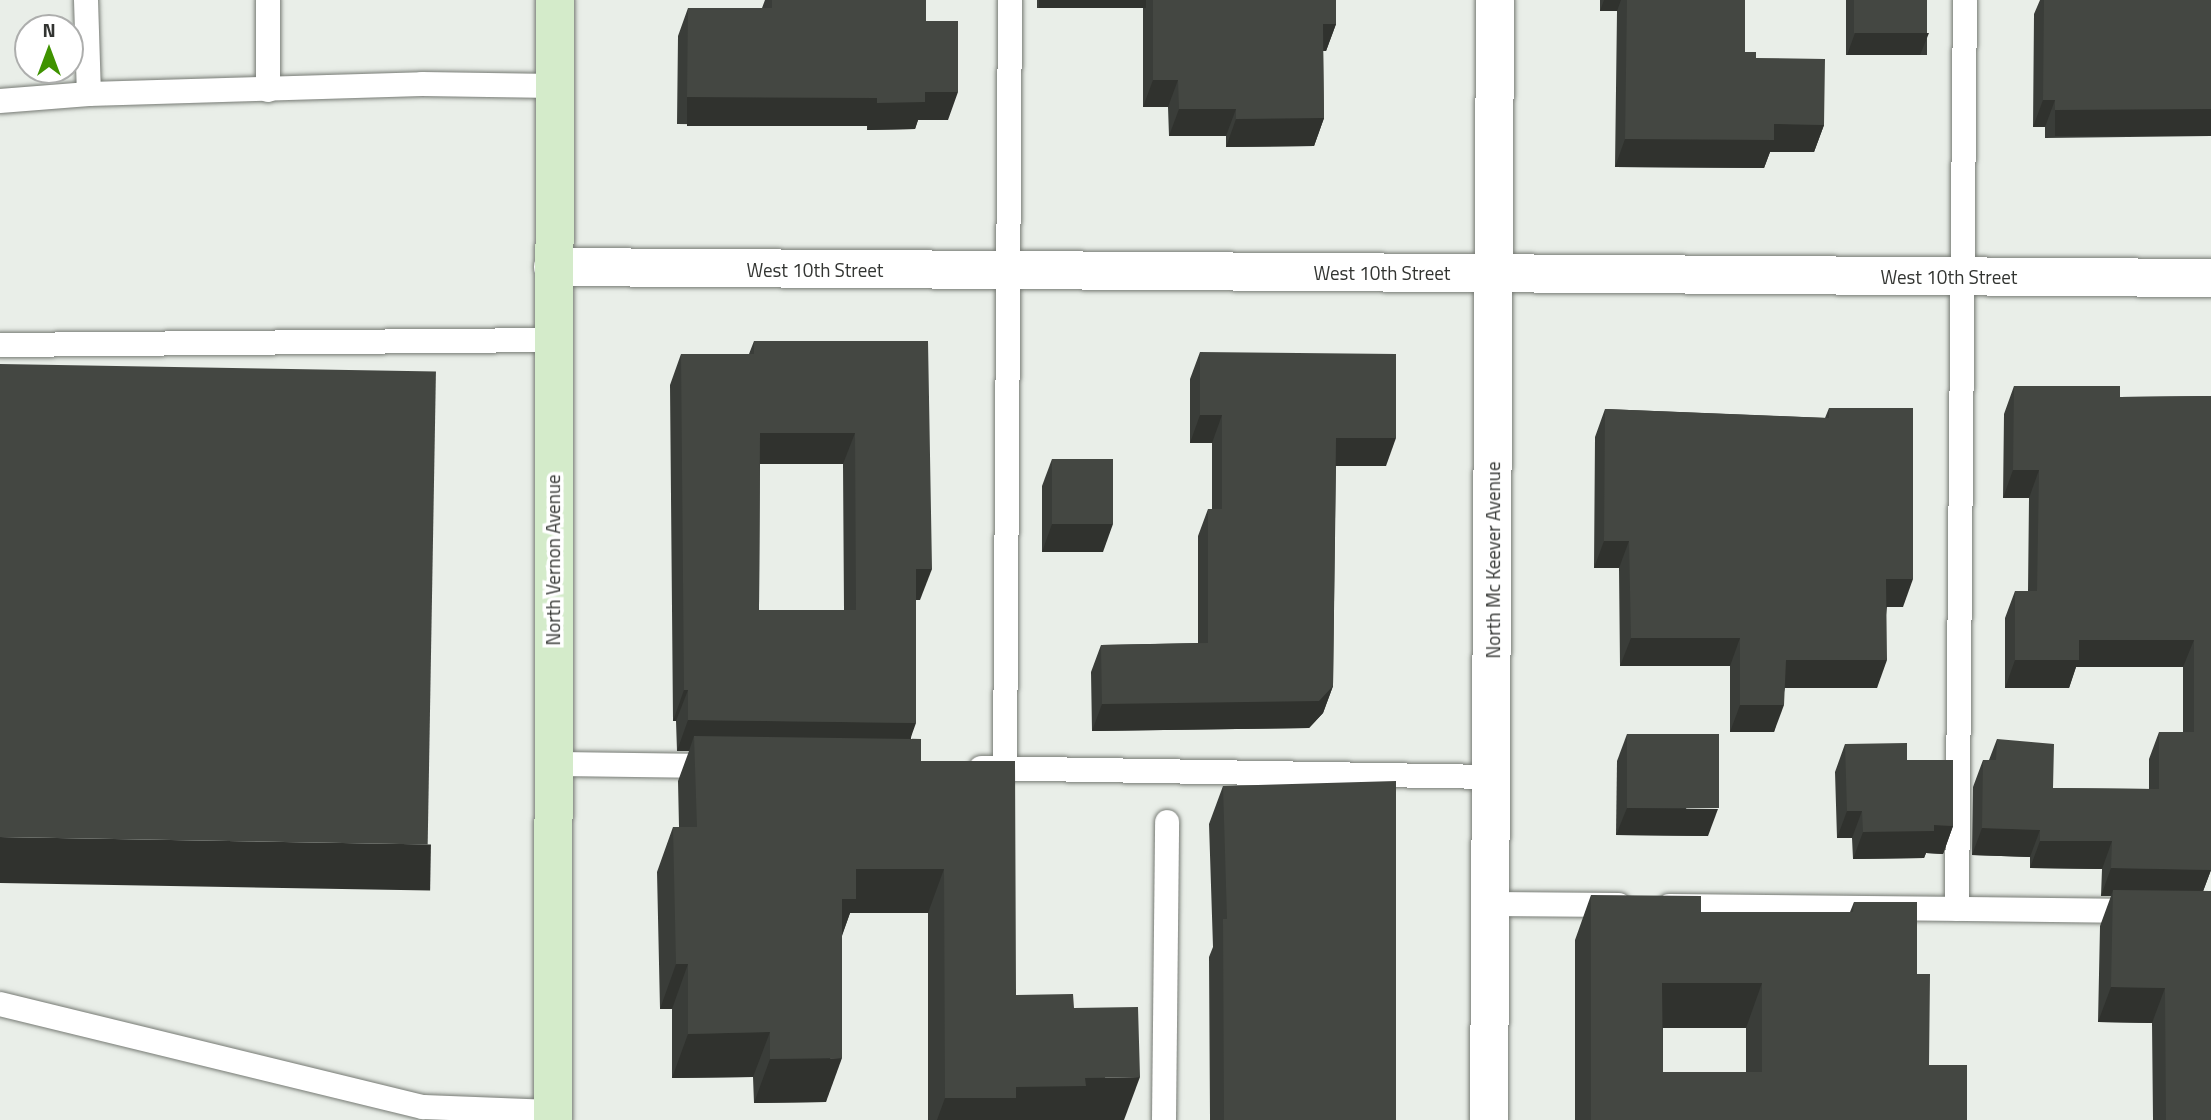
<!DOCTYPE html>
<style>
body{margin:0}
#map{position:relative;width:2211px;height:1120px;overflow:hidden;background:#e9eee8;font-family:"Titillium Web",sans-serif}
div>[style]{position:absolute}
.roads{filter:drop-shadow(0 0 2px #767a74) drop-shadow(0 0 2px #767a74)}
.lane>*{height:24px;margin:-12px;padding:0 12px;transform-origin:12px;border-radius:12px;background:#fff}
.street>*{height:38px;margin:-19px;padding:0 19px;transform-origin:19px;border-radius:19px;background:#fff}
.secondary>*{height:38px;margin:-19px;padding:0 19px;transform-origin:19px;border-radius:19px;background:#d4ebca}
.wall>*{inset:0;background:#3a3d39;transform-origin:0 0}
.shaded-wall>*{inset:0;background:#30322e;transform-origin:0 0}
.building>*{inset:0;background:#444742;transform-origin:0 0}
span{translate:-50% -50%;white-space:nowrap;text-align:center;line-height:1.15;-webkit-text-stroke:7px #fff;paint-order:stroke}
.street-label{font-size:19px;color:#323431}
.north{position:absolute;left:14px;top:14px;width:70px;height:70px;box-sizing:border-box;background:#fff;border:2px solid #adaead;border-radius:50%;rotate:0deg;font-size:19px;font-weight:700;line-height:28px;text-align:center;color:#323431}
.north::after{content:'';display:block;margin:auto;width:24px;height:32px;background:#3f9300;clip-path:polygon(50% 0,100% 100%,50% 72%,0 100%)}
</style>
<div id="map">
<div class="roads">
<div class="lane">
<i style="left:86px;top:0;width:94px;rotate:88.2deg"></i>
<i style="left:268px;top:0;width:90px;rotate:90deg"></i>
<i style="left:0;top:101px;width:89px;rotate:-4.5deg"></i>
<i style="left:89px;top:94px;width:333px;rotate:-1.7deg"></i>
<i style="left:422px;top:84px;width:133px;rotate:0.9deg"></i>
<i style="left:0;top:345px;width:553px;rotate:-0.52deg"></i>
<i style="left:552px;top:764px;width:165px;rotate:0.7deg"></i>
<i style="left:981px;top:768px;width:510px;rotate:1.01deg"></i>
<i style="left:1005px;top:769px;width:769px;rotate:-89.63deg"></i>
<i style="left:1491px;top:904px;width:128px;rotate:0.4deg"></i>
<i style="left:1669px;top:906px;width:468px;rotate:0.6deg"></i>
<i style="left:1957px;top:909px;width:909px;rotate:-89.5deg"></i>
<i style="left:0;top:1004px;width:435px;rotate:13.7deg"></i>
<i style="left:423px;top:1107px;width:130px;rotate:2.2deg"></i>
<i style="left:1164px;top:1120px;width:298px;rotate:-89.4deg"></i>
</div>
<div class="street">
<i style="left:553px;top:267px;width:1658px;rotate:0.38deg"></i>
<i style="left:1489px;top:1120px;width:1120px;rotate:-89.69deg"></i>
</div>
<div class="secondary">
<i style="left:553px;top:1120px;width:1120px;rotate:-89.9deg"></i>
</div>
</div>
<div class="wall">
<i style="clip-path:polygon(765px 0,926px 0,926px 21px,948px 120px,918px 120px,915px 129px,867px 130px,867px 126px,677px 124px,678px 36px,688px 8px,762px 8px)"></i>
<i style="clip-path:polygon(1037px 0,1336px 0,1336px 24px,1326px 51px,1323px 51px,1324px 118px,1314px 146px,1226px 147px,1226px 136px,1169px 136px,1168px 107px,1143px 107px,1143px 8px,1037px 8px)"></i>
<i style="clip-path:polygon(1600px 0,1745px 0,1745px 52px,1756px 58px,1824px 125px,1814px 152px,1770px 152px,1764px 168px,1615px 167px,1617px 11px,1600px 11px)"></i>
<i style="left:1846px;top:0;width:81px;height:55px"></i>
<i style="clip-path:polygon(2040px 0,2211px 0,2211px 136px,2045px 138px,2045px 127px,2033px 127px,2034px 14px)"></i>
<i style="clip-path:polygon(evenodd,754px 341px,928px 341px,920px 600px,916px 600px,911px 739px,921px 761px,1016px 995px,1074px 1008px,1124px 1120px,928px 1120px,928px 913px,850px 913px,842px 936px,826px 1102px,754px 1103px,753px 1077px,672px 1078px,672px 1009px,660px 1009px,657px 872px,673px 827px,679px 827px,678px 781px,689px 751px,677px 751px,676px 721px,673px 721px,670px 385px,681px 354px,749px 354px,754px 341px,760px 464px,843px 464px,844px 610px,759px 610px,760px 464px)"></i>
<i style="clip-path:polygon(1200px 352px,1386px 466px,1336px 466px,1333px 686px,1323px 713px,1309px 728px,1092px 731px,1091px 672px,1101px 645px,1198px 643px,1198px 536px,1208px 509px,1212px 509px,1212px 443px,1190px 443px,1190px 379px)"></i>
<i style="clip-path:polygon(2014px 386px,2120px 397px,2211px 396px,2211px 870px,2203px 891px,2211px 1120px,2153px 1120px,2152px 1023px,2098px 1022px,2100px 926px,2111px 896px,2101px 896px,2102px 869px,2030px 868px,2030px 857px,1972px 855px,1973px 787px,1983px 760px,1989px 760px,1997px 739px,2053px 788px,2149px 789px,2149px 759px,2159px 732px,2183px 732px,2183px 667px,2076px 667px,2069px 688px,2005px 688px,2005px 618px,2015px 591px,2028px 591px,2029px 498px,2003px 498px,2004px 414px)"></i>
<i style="clip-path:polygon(1829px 408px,1903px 607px,1887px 607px,1877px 688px,1785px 688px,1774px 732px,1730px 732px,1730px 666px,1620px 666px,1619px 568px,1594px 568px,1595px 437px,1605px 409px,1825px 418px)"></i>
<i style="clip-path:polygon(1052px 459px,1103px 552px,1042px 552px,1042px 486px)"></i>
<i style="clip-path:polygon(1627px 734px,1708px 836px,1616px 835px,1617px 761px)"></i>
<i style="clip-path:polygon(1845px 744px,1907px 760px,1953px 826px,1943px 854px,1926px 853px,1924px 858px,1853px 859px,1852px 838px,1837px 838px,1835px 772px)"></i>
<i style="clip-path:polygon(1223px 786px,1396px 1120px,1210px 1120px,1209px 957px,1213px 947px,1209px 824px)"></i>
<i style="clip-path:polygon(evenodd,1591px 895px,1701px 912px,1850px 912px,1854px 902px,1917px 974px,1929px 1065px,1967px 1120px,1575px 1120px,1575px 940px,1591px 895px,1663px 1028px,1746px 1028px,1746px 1072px,1663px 1072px,1663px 1028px)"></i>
</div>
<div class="shaded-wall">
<i style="left:1039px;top:0;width:107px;height:8px"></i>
<i style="clip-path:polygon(1604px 0,1621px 0,1617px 11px,1600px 11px)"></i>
<i style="clip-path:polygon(1323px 24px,1336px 24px,1326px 51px,1313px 51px)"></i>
<i style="clip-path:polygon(1855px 33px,1929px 33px,1920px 55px,1847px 55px)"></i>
<i style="clip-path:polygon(1153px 80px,1178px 80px,1168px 107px,1143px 107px)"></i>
<i style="clip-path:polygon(925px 92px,958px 92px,948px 120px,918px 120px,915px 129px,867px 130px,877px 103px)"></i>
<i style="left:687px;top:97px;width:190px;height:29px"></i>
<i style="clip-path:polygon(2043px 100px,2055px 100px,2045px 127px,2033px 127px)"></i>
<i style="clip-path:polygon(1179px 109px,1236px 109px,1226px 136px,1169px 136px)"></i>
<i style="left:2211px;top:109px;width:27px;height:156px;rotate:90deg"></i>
<i style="clip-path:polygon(1324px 118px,1314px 146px,1226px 147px,1236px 119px)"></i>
<i style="clip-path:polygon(1774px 124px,1824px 125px,1814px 152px,1770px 152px,1764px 168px,1615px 167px,1625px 139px)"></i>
<i style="clip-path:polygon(1200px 415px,1222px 415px,1212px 443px,1190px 443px)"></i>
<i style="clip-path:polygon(760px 433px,855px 433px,843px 464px,749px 464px)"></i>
<i style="clip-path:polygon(1336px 438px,1396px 438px,1386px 466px,1326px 466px)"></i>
<i style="clip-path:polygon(2013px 470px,2039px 470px,2029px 498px,2003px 498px)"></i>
<i style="clip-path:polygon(1052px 524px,1113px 524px,1103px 552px,1042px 552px)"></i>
<i style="clip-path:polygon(1604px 541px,1629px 541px,1619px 568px,1594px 568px)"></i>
<i style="clip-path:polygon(916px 569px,932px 569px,920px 600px,905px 600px)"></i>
<i style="clip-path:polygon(1886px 579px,1913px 579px,1903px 607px,1876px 607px)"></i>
<i style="clip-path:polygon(1631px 638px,1740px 638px,1730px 666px,1620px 666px)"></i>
<i style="clip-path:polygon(2079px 640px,2194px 640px,2183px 667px,2076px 667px,2069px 688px,2005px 688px,2015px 660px)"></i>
<i style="clip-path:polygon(1786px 660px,1887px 660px,1877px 688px,1776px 688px)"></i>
<i style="clip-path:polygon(1333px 686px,1323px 713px,1309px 728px,1092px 731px,1102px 704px)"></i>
<i style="clip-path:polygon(684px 690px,688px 690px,676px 721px,673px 721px)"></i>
<i style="clip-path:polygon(1740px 705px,1784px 705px,1774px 732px,1730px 732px)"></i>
<i style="clip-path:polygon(688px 720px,916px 723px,905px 754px,694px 736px,689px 751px,677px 751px)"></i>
<i style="clip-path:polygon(1627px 808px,1718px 809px,1708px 836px,1616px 835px)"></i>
<i style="clip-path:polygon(1847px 811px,1862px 811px,1852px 838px,1837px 838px)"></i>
<i style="clip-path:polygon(1934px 825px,1953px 826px,1943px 854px,1926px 853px,1924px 858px,1853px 859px,1863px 832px)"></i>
<i style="clip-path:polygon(1982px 828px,2040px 830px,2030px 857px,1972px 855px)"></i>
<i style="left:0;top:837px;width:431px;height:46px;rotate:1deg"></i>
<i style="clip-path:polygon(2040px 841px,2112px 841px,2102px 869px,2030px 868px)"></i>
<i style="clip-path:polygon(2111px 868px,2211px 870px,2201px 897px,2113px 890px,2111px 896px,2101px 896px)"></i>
<i style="clip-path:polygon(856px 869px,944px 869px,928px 913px,850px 913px,839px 943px,842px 899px)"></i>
<i style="clip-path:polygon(676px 964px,688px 964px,672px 1009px,660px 1009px)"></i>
<i style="clip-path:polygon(1662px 983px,1762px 983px,1746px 1028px,1646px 1028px)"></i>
<i style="clip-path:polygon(2111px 987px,2165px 988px,2152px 1023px,2098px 1022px)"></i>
<i style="clip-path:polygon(770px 1032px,753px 1077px,672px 1078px,688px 1034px)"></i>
<i style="clip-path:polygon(842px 1058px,826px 1102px,754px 1103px,770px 1059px)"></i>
<i style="clip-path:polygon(1140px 1077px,1124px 1120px,937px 1120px,945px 1098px,1016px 1087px,1085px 1078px)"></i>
</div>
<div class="building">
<i style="clip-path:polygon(772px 0,926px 0,926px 21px,958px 21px,958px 92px,925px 92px,925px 102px,877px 103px,877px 98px,687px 97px,688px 8px,772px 8px)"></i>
<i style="clip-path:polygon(1153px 0,1336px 0,1336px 24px,1323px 24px,1324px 118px,1236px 119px,1236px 109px,1179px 109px,1178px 80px,1153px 80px)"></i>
<i style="clip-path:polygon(1627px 0,1745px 0,1745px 52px,1756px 52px,1756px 58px,1825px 59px,1824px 125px,1774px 124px,1774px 140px,1625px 139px)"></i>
<i style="left:1854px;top:0;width:73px;height:33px"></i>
<i style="clip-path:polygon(2044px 0,2211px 0,2211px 109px,2055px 110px,2055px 100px,2043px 100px)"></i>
<i style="clip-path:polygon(evenodd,754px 341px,928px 341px,932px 569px,916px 569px,916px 723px,688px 720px,688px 690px,684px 690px,681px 354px,754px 354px,754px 341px,760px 433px,855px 433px,856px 610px,759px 610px,760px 433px)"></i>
<i style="clip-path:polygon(1200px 352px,1396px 354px,1396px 438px,1336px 438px,1333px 686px,1319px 701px,1102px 704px,1101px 645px,1208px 643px,1208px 509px,1222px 509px,1222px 415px,1200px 415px)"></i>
<i style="left:0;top:364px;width:436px;height:473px;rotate:1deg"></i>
<i style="clip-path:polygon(2014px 386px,2120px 386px,2120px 397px,2211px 396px,2211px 870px,2111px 868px,2112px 841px,2040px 841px,2040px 830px,1982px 828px,1983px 760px,1996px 760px,1997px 739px,2054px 744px,2053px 788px,2159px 789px,2159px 732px,2194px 732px,2194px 640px,2079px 640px,2079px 660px,2015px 660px,2015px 591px,2037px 591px,2039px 470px,2013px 470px)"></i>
<i style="clip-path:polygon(1829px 408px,1913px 408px,1913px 579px,1886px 579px,1887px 660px,1786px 660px,1784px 705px,1740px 705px,1740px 638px,1631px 638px,1629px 541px,1604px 541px,1605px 409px,1829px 418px)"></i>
<i style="left:1052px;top:459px;width:61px;height:65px"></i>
<i style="left:1627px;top:734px;width:92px;height:74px"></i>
<i style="clip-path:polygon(694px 736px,921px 739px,921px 761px,1015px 761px,1016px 995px,1073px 994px,1074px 1008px,1138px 1007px,1140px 1077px,1085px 1078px,1086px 1086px,1016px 1087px,1016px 1098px,945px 1098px,944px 869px,856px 869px,856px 899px,842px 899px,842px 1058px,770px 1059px,770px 1032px,688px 1034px,688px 964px,676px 964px,673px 827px,697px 827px)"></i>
<i style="clip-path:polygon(1907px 743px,1907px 760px,1953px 760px,1953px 826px,1934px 825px,1934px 831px,1863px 832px,1862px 811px,1847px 811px,1845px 744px)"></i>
<i style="clip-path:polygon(1396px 781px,1396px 1120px,1224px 1120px,1223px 919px,1227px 919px,1223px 786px)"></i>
<i style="clip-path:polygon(2113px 890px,2211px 891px,2211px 1120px,2166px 1120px,2165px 988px,2111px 987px)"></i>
<i style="clip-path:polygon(evenodd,1591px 895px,1701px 896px,1701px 912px,1853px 912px,1854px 902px,1917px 902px,1917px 974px,1930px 974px,1929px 1065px,1967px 1065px,1967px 1120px,1591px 1120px,1591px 895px,1662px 983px,1762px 983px,1762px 1072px,1663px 1072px,1662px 983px)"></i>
</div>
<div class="street-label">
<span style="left:815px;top:270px">West 10th Street</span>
<span style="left:1382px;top:273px">West 10th Street</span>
<span style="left:1949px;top:277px">West 10th Street</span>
<span style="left:553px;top:560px;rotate:-90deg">North Vernon Avenue</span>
<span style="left:1493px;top:560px;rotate:-90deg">North Mc Keever Avenue</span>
</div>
<div class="north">N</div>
</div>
